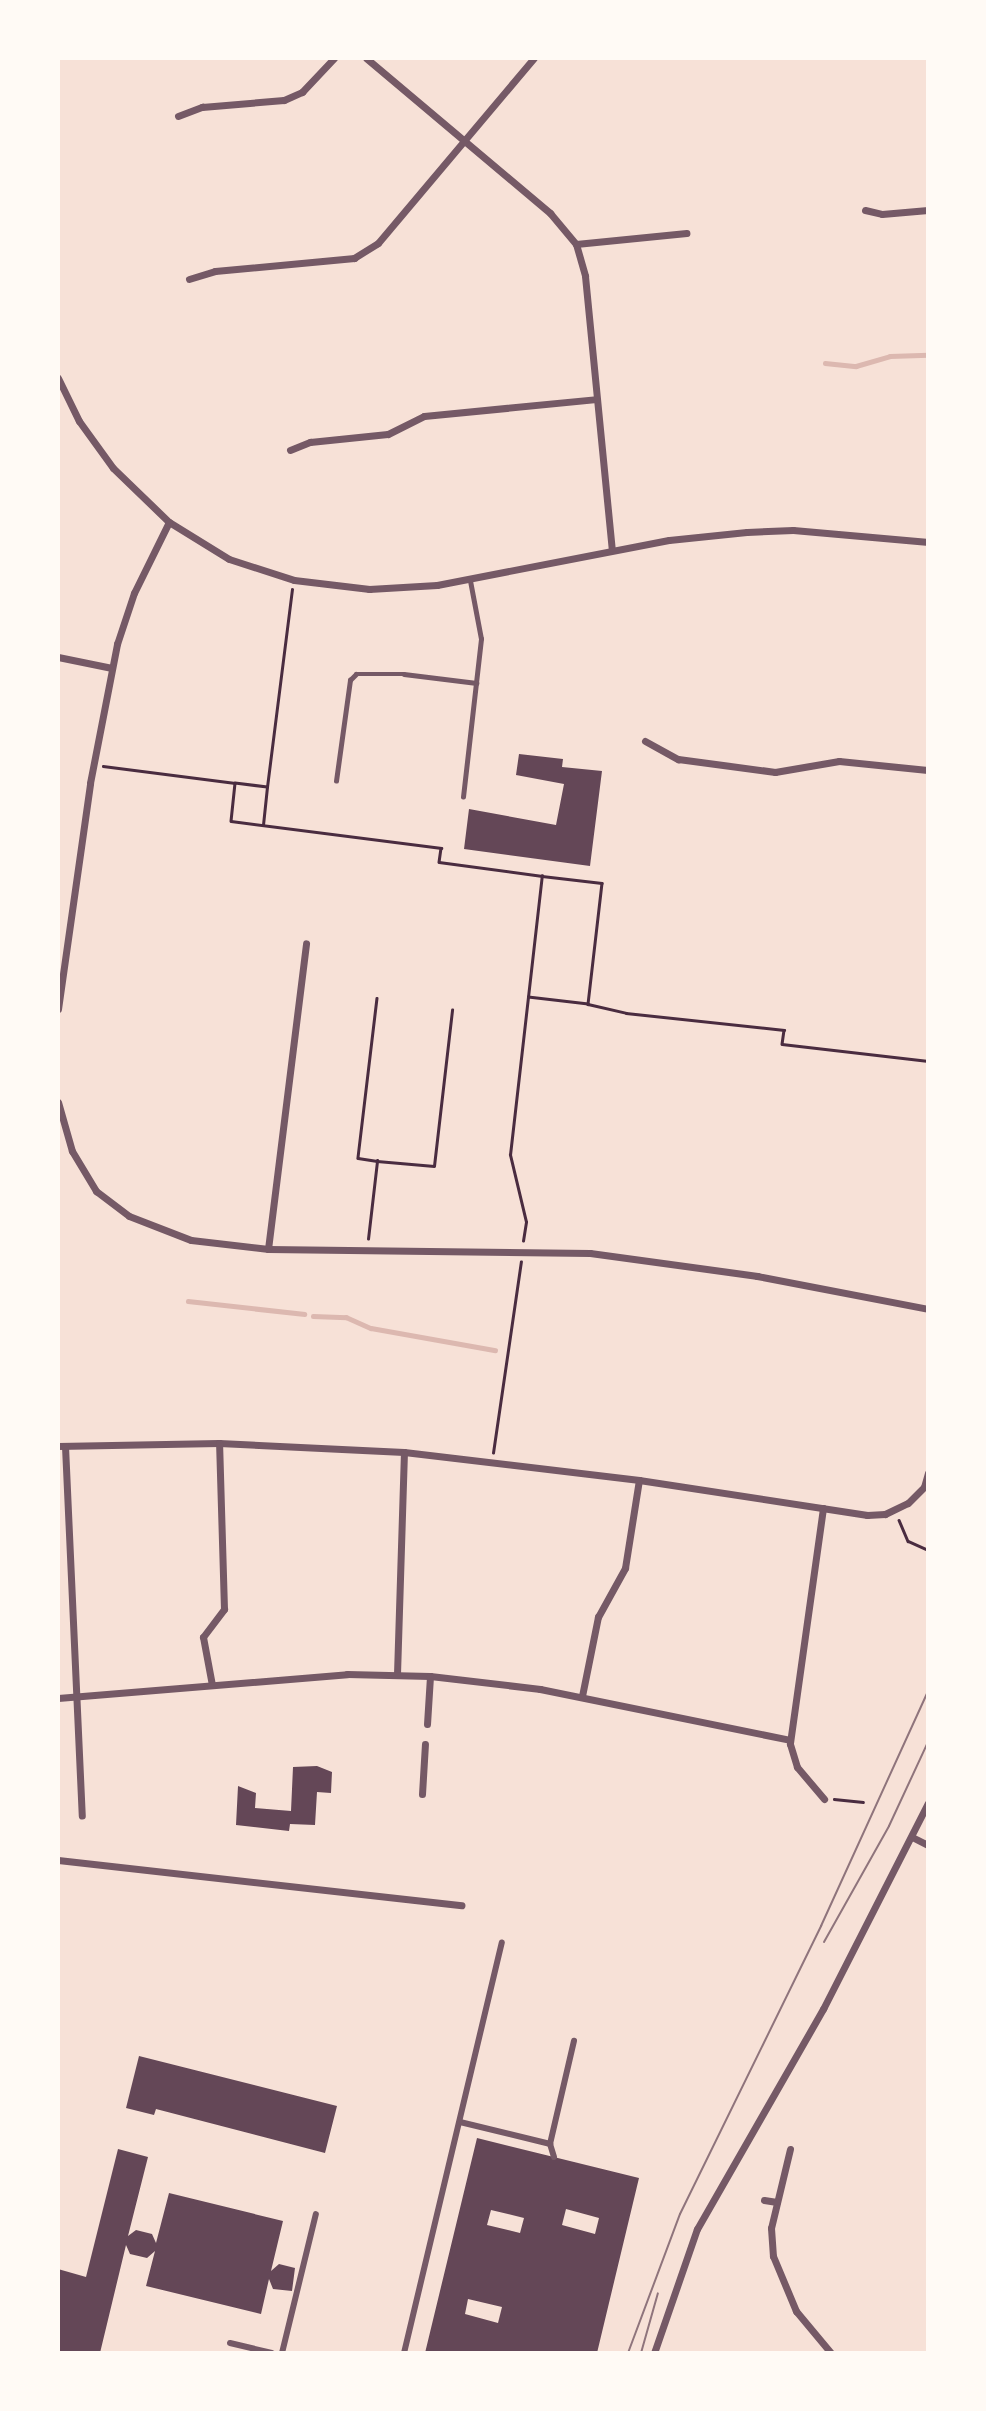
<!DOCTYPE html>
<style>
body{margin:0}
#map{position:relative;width:986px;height:2411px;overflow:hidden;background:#f7e1d7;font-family:Quicksand,sans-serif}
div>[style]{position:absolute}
.stream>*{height:4.5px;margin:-2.25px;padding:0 2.25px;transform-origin:2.25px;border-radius:2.25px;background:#dcb8b0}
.building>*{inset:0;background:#644757}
.path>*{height:2.5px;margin:-1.25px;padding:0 1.25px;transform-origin:1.25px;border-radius:1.25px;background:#4a2c40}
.service>*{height:4.5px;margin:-2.25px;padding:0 2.25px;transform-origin:2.25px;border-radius:2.25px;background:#755966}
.pedestrian>*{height:6px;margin:-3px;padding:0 3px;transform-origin:3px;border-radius:3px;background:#755966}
.minor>*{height:7px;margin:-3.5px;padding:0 3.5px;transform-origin:3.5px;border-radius:3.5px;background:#755966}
.tram>*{height:2px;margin:-1px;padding:0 1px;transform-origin:1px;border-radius:1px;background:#8f747c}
span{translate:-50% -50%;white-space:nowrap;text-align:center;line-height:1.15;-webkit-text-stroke:6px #fffaf5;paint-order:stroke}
.frame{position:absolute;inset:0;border:60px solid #fffaf5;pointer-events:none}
</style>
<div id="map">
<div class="stream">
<i style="left:825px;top:363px;width:31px;rotate:6deg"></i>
<i style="left:856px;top:366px;width:35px;rotate:-16deg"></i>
<i style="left:890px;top:356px;width:38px;rotate:-2deg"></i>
<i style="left:188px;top:1301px;width:117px;rotate:6.4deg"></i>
<i style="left:313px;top:1316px;width:33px;rotate:2deg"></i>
<i style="left:346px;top:1317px;width:27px;rotate:24deg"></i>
<i style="left:371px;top:1328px;width:126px;rotate:10.1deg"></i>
</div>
<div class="building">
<i style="clip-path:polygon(519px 754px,563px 759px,562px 767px,602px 771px,590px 866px,464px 849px,469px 809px,556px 825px,564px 784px,516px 775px)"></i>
<i style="clip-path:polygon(317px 1766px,332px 1772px,331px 1793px,317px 1792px,315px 1825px,290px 1824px,289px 1831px,236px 1825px,238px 1786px,256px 1793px,255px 1808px,291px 1811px,293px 1767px)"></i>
<i style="clip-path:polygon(139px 2056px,337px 2106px,325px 2153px,156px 2109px,154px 2115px,126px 2108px)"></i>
<i style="clip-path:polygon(evenodd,477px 2138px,639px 2178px,597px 2353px,425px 2353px,477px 2138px,566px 2209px,599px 2218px,595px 2234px,562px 2225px,566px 2209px,477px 2138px,491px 2210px,524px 2218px,520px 2233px,487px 2225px,491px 2210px,477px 2138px,468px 2299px,502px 2307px,498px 2323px,465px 2314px,468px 2299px)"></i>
<i style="clip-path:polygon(118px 2149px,148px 2157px,128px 2236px,136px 2230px,152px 2234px,156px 2243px,169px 2193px,283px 2221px,271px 2271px,279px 2264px,295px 2268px,292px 2291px,273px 2289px,269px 2279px,261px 2314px,146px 2286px,155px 2251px,147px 2258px,130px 2254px,126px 2245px,100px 2353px,58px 2353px,58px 2269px,86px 2277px)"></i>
</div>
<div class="path">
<i style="left:103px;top:766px;width:133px;rotate:7.3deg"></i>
<i style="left:267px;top:787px;width:199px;rotate:-82.8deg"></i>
<i style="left:263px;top:825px;width:38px;rotate:-84deg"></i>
<i style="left:267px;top:787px;width:32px;rotate:-173deg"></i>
<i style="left:235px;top:783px;width:38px;rotate:96deg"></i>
<i style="left:231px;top:821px;width:212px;rotate:7.3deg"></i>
<i style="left:441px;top:848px;width:14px;rotate:98deg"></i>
<i style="left:439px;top:862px;width:104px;rotate:7.7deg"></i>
<i style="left:377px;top:998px;width:161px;rotate:96.8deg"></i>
<i style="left:358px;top:1158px;width:19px;rotate:9deg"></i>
<i style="left:588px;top:1004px;width:39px;rotate:13deg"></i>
<i style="left:626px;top:1013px;width:159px;rotate:6.1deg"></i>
<i style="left:784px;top:1030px;width:14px;rotate:98deg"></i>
<i style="left:782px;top:1044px;width:147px;rotate:6.6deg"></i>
<i style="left:368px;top:1239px;width:79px;rotate:-83.4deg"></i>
<i style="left:377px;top:1161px;width:57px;rotate:5deg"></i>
<i style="left:434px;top:1166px;width:157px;rotate:-83.4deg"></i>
<i style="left:523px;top:1241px;width:19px;rotate:-81deg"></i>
<i style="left:526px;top:1222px;width:69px;rotate:-103.4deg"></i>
<i style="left:510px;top:1155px;width:281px;rotate:-83.5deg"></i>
<i style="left:542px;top:876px;width:60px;rotate:6.7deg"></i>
<i style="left:602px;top:883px;width:122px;rotate:96.6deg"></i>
<i style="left:588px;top:1004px;width:60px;rotate:-173.3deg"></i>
<i style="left:493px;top:1453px;width:193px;rotate:-81.7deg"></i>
<i style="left:899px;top:1520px;width:23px;rotate:67deg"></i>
<i style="left:908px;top:1541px;width:22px;rotate:24deg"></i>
<i style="left:834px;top:1799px;width:29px;rotate:6deg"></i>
</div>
<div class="service">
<i style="left:336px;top:781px;width:102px;rotate:-82.1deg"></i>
<i style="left:350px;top:680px;width:8px;rotate:-45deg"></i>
<i style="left:356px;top:674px;width:48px"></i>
<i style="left:404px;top:674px;width:73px;rotate:7.1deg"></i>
<i style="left:463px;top:797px;width:159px;rotate:-83.5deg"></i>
<i style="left:481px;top:639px;width:59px;rotate:-100.7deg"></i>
</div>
<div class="pedestrian">
<i style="left:460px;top:2122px;width:93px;rotate:13.7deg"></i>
<i style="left:554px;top:2157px;width:14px;rotate:-107deg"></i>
<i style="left:550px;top:2144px;width:106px;rotate:-76.9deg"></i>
<i style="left:230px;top:2343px;width:43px;rotate:13.4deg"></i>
<i style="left:282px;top:2353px;width:143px;rotate:-76.3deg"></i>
<i style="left:404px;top:2353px;width:422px;rotate:-76.6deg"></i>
</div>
<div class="minor">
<i style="left:366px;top:58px;width:241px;rotate:40.1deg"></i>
<i style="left:550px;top:213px;width:40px;rotate:50deg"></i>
<i style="left:576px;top:244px;width:33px;rotate:74deg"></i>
<i style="left:585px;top:276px;width:275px;rotate:84.4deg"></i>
<i style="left:178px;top:116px;width:26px;rotate:-21deg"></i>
<i style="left:202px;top:107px;width:82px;rotate:-4.9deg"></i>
<i style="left:284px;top:100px;width:20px;rotate:-24deg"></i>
<i style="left:302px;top:92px;width:47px;rotate:-46.7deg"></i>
<i style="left:865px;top:210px;width:17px;rotate:13deg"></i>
<i style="left:882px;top:214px;width:46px;rotate:-5deg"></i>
<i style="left:576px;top:244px;width:111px;rotate:-5.7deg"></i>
<i style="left:189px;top:279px;width:27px;rotate:-17deg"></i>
<i style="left:215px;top:271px;width:140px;rotate:-5.3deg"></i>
<i style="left:354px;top:258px;width:28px;rotate:-32deg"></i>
<i style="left:378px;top:243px;width:242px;rotate:-49.9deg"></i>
<i style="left:58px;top:378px;width:48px;rotate:64deg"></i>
<i style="left:79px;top:421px;width:58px;rotate:54.1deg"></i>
<i style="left:113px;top:468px;width:78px;rotate:44deg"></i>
<i style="left:169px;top:522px;width:70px;rotate:31.7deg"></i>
<i style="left:229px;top:559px;width:68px;rotate:17.9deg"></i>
<i style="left:294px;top:580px;width:76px;rotate:6.8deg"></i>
<i style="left:369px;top:589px;width:68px;rotate:-3.4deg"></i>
<i style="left:437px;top:585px;width:236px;rotate:-11deg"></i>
<i style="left:669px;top:540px;width:78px;rotate:-5.9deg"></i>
<i style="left:747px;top:532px;width:46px;rotate:-2.5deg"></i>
<i style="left:793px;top:530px;width:136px;rotate:5.1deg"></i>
<i style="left:290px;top:450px;width:22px;rotate:-22deg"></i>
<i style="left:310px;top:442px;width:78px;rotate:-5.9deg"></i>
<i style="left:388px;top:434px;width:40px;rotate:-26.6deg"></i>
<i style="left:424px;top:416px;width:173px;rotate:-5.6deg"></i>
<i style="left:58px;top:657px;width:55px;rotate:11.5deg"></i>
<i style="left:645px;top:741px;width:38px;rotate:29deg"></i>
<i style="left:678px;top:759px;width:98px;rotate:7.6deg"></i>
<i style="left:775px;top:772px;width:65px;rotate:-9.8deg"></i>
<i style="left:839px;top:761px;width:89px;rotate:5.8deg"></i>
<i style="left:58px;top:1009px;width:228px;rotate:-81.9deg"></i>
<i style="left:90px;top:783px;width:142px;rotate:-79deg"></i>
<i style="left:117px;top:644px;width:54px;rotate:-71.6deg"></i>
<i style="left:134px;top:593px;width:79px;rotate:-63.8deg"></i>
<i style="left:58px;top:1102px;width:51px;rotate:74.1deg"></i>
<i style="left:72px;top:1151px;width:47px;rotate:59deg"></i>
<i style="left:96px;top:1191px;width:41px;rotate:37.1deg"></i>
<i style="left:129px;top:1216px;width:66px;rotate:21.2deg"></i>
<i style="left:191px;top:1240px;width:78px;rotate:6.7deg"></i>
<i style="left:268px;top:1249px;width:322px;rotate:0.7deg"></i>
<i style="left:590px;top:1253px;width:169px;rotate:7.8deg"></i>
<i style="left:757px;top:1276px;width:174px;rotate:10.9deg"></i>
<i style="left:268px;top:1249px;width:308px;rotate:-82.9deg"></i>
<i style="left:58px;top:1446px;width:161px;rotate:-1.1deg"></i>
<i style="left:219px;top:1443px;width:185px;rotate:2.8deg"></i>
<i style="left:404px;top:1452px;width:237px;rotate:6.8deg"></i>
<i style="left:639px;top:1480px;width:231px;rotate:8.7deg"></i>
<i style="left:867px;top:1515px;width:18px;rotate:-3deg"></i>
<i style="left:885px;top:1514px;width:25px;rotate:-26deg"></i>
<i style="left:908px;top:1503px;width:23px;rotate:-45deg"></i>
<i style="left:924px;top:1487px;width:15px;rotate:-74deg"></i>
<i style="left:65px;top:1446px;width:370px;rotate:87.4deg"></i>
<i style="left:823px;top:1508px;width:238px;rotate:98deg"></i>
<i style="left:790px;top:1744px;width:24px;rotate:73deg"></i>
<i style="left:797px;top:1767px;width:42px;rotate:49.8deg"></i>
<i style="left:397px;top:1674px;width:222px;rotate:-88.2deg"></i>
<i style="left:212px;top:1685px;width:49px;rotate:-100.6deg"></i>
<i style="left:203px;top:1637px;width:35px;rotate:-53deg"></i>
<i style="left:224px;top:1609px;width:166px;rotate:-91.7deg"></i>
<i style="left:582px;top:1696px;width:81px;rotate:-78.6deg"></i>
<i style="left:598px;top:1617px;width:56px;rotate:-61.1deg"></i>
<i style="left:625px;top:1568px;width:89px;rotate:-81deg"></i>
<i style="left:58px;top:1698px;width:290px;rotate:-4.7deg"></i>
<i style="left:347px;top:1674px;width:83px;rotate:1.4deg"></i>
<i style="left:430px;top:1676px;width:111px;rotate:6.7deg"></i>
<i style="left:540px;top:1689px;width:255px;rotate:11.5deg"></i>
<i style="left:427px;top:1724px;width:48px;rotate:-86.4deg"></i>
<i style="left:422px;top:1794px;width:50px;rotate:-86.6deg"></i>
<i style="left:912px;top:1837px;width:18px;rotate:27deg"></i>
<i style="left:58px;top:1860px;width:406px;rotate:6.4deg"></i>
<i style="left:790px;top:2149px;width:81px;rotate:103.5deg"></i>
<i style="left:771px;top:2228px;width:28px;rotate:86deg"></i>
<i style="left:773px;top:2256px;width:60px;rotate:67.3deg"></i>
<i style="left:796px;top:2311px;width:55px;rotate:50.2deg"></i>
<i style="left:764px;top:2200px;width:13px;rotate:9deg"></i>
<i style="left:654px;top:2353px;width:131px;rotate:-70.9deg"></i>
<i style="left:697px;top:2229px;width:254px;rotate:-60.2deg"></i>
<i style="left:823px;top:2009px;width:231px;rotate:-63deg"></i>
</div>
<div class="tram">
<i style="left:824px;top:1942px;width:133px;rotate:-60.7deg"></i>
<i style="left:889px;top:1826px;width:93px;rotate:-65.1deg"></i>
<i style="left:628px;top:2353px;width:148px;rotate:-69.5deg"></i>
<i style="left:680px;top:2214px;width:321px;rotate:-63.9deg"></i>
<i style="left:821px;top:1926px;width:258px;rotate:-65.5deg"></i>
<i style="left:641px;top:2353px;width:62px;rotate:-74.2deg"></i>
</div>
<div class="frame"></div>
</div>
